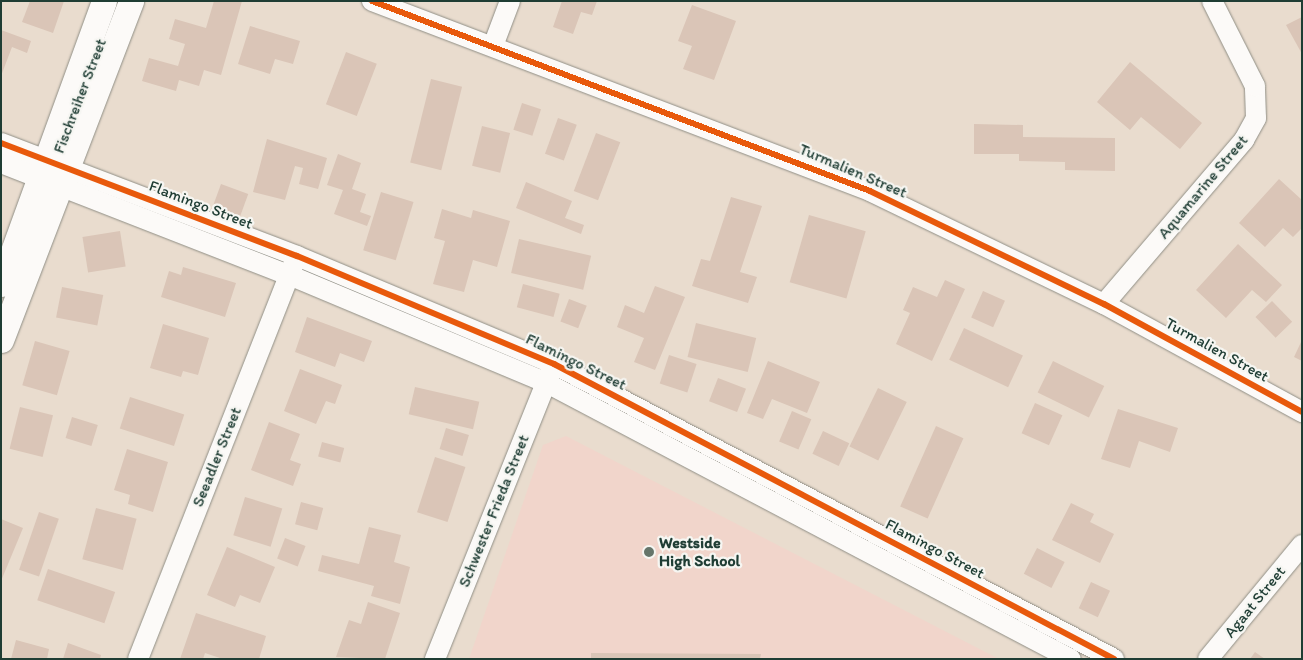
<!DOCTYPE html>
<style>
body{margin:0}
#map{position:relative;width:1303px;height:660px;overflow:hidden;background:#e9dcce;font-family:Itim,sans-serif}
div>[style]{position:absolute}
.built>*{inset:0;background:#f1d5cb}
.building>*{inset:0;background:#dac5b7;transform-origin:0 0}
.roads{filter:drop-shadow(0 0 1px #8f8e85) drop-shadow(0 0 1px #8f8e85)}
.minor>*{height:20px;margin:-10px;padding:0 10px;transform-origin:10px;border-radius:10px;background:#fcfaf8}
.tertiary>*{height:25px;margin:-12.5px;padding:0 12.5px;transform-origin:12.5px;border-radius:12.5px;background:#fcfaf8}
.cycleway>*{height:6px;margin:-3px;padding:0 3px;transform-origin:3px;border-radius:3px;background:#e8590c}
.dots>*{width:14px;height:14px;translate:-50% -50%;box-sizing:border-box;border:2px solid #f6f6f2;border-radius:50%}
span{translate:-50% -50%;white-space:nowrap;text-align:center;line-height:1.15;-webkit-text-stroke:4.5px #f6f6f2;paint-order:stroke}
.street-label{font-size:16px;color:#1f3d34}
.poi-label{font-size:16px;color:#1f3d34;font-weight:700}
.left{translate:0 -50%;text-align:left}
.frame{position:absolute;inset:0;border:2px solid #1f3d34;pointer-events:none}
</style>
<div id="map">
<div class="built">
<i style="clip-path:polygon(566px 436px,999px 659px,469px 659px,543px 445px)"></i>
</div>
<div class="building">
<i style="clip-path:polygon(30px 1px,64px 1px,53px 33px,22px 22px)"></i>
<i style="clip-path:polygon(214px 1px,242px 1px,221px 75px,204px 70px,199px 86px,179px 80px,176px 91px,142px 81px,149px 58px,178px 66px,185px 44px,169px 39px,175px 19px,206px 28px)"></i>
<i style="clip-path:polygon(562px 1px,597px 1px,592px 15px,581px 12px,573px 34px,553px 27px)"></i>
<i style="clip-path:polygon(692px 5px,736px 21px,714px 80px,683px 69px,692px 46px,678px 41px)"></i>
<i style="clip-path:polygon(1302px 17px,1302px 54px,1286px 25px)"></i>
<i style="clip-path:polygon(250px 26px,300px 41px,293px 64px,275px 59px,270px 74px,238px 64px)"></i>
<i style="clip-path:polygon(1px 30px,31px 41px,27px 53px,12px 47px,1px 76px)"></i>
<i style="left:346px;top:52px;width:33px;height:56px;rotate:21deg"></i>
<i style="clip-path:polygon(1130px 62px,1202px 123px,1180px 149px,1141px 117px,1130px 130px,1097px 102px)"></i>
<i style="left:431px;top:79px;width:32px;height:86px;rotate:14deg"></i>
<i style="left:522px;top:103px;width:20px;height:28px;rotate:18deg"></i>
<i style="left:558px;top:118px;width:20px;height:38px;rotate:20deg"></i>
<i style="clip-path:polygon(974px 124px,1023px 125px,1023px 137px,1115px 138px,1115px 171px,1065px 170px,1065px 162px,1019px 161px,1019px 154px,974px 154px)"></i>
<i style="left:482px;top:126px;width:29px;height:41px;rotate:14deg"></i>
<i style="left:596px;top:133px;width:26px;height:62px;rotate:21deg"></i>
<i style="clip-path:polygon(267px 139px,327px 158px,318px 189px,299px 184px,303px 168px,295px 166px,285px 200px,253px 192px)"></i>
<i style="clip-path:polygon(338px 154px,361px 163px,352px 189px,366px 194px,360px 212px,371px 216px,367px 226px,334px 214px,343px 190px,327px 185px)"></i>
<i style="clip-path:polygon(1279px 179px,1302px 200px,1302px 228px,1293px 237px,1283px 228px,1265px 247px,1239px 223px)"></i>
<i style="clip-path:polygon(526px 182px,572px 201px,565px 218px,584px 225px,581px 234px,516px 208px)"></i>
<i style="left:221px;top:184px;width:29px;height:27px;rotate:20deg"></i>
<i style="left:381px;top:192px;width:34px;height:61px;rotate:17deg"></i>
<i style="clip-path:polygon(731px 197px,762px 206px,740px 272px,757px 277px,748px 303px,692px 286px,701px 259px,710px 261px)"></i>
<i style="clip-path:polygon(442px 209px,471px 218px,473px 210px,510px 221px,497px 267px,473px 260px,464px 292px,433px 284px,445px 241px,434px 238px)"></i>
<i style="left:809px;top:215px;width:59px;height:70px;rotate:16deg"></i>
<i style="left:120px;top:231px;width:36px;height:38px;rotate:81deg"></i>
<i style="left:519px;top:239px;width:74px;height:35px;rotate:13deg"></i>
<i style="clip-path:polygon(1238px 244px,1282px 285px,1266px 302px,1252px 290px,1226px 318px,1196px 290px)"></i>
<i style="clip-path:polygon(183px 267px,236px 283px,225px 317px,161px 297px,169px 271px,181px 275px)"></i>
<i style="clip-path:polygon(945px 280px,965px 289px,932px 361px,896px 344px,910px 313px,903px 310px,913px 287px,937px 297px)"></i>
<i style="left:523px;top:284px;width:38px;height:24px;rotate:15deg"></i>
<i style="clip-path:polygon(655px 286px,685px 297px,655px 370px,634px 362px,644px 338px,617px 327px,625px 305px,644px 313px)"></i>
<i style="left:62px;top:287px;width:42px;height:31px;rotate:11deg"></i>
<i style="left:983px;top:291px;width:24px;height:29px;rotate:24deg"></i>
<i style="left:569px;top:299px;width:19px;height:24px;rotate:21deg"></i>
<i style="left:1272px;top:301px;width:29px;height:23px;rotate:46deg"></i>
<i style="clip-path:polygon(307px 317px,372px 341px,364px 362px,340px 353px,335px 367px,295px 352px)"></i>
<i style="left:696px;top:323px;width:62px;height:35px;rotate:14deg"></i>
<i style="clip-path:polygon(163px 324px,209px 338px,198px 375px,183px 371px,181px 377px,150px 368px)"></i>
<i style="left:964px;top:328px;width:65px;height:35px;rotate:25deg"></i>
<i style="clip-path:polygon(1302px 340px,1302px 361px,1294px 357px)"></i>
<i style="left:35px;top:341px;width:36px;height:46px;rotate:16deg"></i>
<i style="left:669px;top:355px;width:29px;height:30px;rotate:18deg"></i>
<i style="clip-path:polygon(768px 361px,820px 382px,807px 413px,772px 399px,763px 419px,747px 413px)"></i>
<i style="left:1053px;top:361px;width:57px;height:35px;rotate:26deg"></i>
<i style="clip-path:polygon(300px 369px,342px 385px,335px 404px,326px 401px,316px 424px,284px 411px)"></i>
<i style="left:718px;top:378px;width:30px;height:25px;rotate:21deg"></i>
<i style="left:415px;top:387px;width:66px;height:28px;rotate:13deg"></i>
<i style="left:878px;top:388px;width:32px;height:65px;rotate:26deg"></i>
<i style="left:130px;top:397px;width:57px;height:33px;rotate:18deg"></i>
<i style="left:1035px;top:403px;width:30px;height:33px;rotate:24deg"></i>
<i style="left:20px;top:407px;width:34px;height:43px;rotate:14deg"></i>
<i style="clip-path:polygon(1118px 409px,1178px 428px,1170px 452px,1139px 441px,1130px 468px,1101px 459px)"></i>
<i style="left:792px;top:411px;width:21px;height:33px;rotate:23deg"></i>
<i style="left:72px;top:417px;width:27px;height:22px;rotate:17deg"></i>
<i style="clip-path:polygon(269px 422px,300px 434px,290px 460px,301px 464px,293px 486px,251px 470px)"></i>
<i style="left:936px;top:426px;width:30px;height:88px;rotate:24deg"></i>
<i style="left:446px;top:428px;width:24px;height:22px;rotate:17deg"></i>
<i style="left:823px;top:431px;width:29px;height:25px;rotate:25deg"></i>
<i style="left:322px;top:442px;width:23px;height:15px;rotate:15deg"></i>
<i style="clip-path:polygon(127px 449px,168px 462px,153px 512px,128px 504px,130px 495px,114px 490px)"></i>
<i style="left:435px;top:457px;width:32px;height:58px;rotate:18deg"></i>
<i style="left:245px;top:497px;width:39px;height:40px;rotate:17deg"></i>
<i style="left:301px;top:502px;width:23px;height:23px;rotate:15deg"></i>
<i style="clip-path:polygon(1071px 503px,1094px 514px,1090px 522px,1114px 534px,1100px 563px,1052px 540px)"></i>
<i style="left:96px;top:508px;width:42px;height:53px;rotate:15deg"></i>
<i style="left:39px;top:512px;width:21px;height:61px;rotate:19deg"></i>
<i style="clip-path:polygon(1px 519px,23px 528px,1px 581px)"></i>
<i style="clip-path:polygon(369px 527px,401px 535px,394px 562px,410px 567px,400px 604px,371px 596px,374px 586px,318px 571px,322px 555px,359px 564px)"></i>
<i style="left:285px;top:538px;width:22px;height:22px;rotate:21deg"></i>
<i style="clip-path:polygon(227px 547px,275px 567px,260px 603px,240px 595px,235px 607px,207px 595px)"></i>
<i style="left:1037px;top:548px;width:31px;height:29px;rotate:27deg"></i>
<i style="left:48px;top:569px;width:71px;height:33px;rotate:19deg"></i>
<i style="left:1091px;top:582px;width:21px;height:29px;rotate:25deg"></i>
<i style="clip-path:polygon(368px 602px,400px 613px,385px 659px,336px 657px,349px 620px,361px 624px)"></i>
<i style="clip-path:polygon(196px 613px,266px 636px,259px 659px,223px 659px,205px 653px,203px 659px,180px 659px)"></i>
<i style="clip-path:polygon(16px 640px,49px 649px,47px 659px,11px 659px)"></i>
<i style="clip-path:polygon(68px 643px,101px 655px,100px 659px,63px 659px)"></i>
<i style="clip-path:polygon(1255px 652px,1265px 659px,1250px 659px)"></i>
<i style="clip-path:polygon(591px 653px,761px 654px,760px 659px,591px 659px)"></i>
</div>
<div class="roads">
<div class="minor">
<i style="left:372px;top:1px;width:533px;rotate:20.88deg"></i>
<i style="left:870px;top:191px;width:260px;rotate:25.8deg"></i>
<i style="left:1104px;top:304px;width:226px;rotate:28.6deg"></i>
<i style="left:493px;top:46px;width:48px;rotate:-69.3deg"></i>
<i style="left:1px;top:143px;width:317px;rotate:20.9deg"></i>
<i style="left:297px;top:256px;width:279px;rotate:22.8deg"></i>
<i style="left:554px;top:364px;width:633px;rotate:27.78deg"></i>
<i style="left:1px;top:163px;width:309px;rotate:21.3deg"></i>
<i style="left:289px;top:275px;width:277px;rotate:22.7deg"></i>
<i style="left:545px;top:382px;width:594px;rotate:27.77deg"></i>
<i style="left:1104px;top:304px;width:216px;rotate:-49.5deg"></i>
<i style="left:1244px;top:140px;width:25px;rotate:-61deg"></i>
<i style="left:1256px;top:118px;width:32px;rotate:-92deg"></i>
<i style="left:1255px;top:86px;width:95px;rotate:-116.8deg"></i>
<i style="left:138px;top:659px;width:426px;rotate:-68.5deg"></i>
<i style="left:435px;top:659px;width:311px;rotate:-68.1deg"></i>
<i style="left:1208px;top:659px;width:148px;rotate:-50.5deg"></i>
</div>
<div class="tertiary">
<i style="left:1px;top:284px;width:301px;rotate:-70deg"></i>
<i style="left:1px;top:340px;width:363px;rotate:-69deg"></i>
</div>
</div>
<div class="cycleway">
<i style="left:372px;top:1px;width:533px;rotate:20.88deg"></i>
<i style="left:870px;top:191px;width:260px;rotate:25.8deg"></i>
<i style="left:1104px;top:304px;width:226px;rotate:28.6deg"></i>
<i style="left:1px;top:143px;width:317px;rotate:20.9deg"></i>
<i style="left:297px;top:256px;width:279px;rotate:22.8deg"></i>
<i style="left:554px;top:364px;width:633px;rotate:27.78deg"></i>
</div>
<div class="dots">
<i style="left:649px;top:552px;background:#66756a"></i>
</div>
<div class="street-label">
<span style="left:80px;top:96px;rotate:-69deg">Fischreiher Street</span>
<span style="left:853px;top:171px;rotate:23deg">Turmalien Street</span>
<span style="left:1203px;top:187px;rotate:-50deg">Aquamarine Street</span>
<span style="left:201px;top:205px;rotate:21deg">Flamingo Street</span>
<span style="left:1217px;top:350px;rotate:29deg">Turmalien Street</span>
<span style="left:576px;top:362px;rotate:26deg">Flamingo Street</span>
<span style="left:217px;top:457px;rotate:-68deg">Seeadler Street</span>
<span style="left:494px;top:511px;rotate:-68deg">Schwester Frieda Street</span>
<span style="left:935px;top:549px;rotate:28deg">Flamingo Street</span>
<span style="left:1255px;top:602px;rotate:-51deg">Agaat Street</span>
</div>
<div class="poi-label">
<span class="left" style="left:659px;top:552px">Westside<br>High School</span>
</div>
<div class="frame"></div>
</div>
